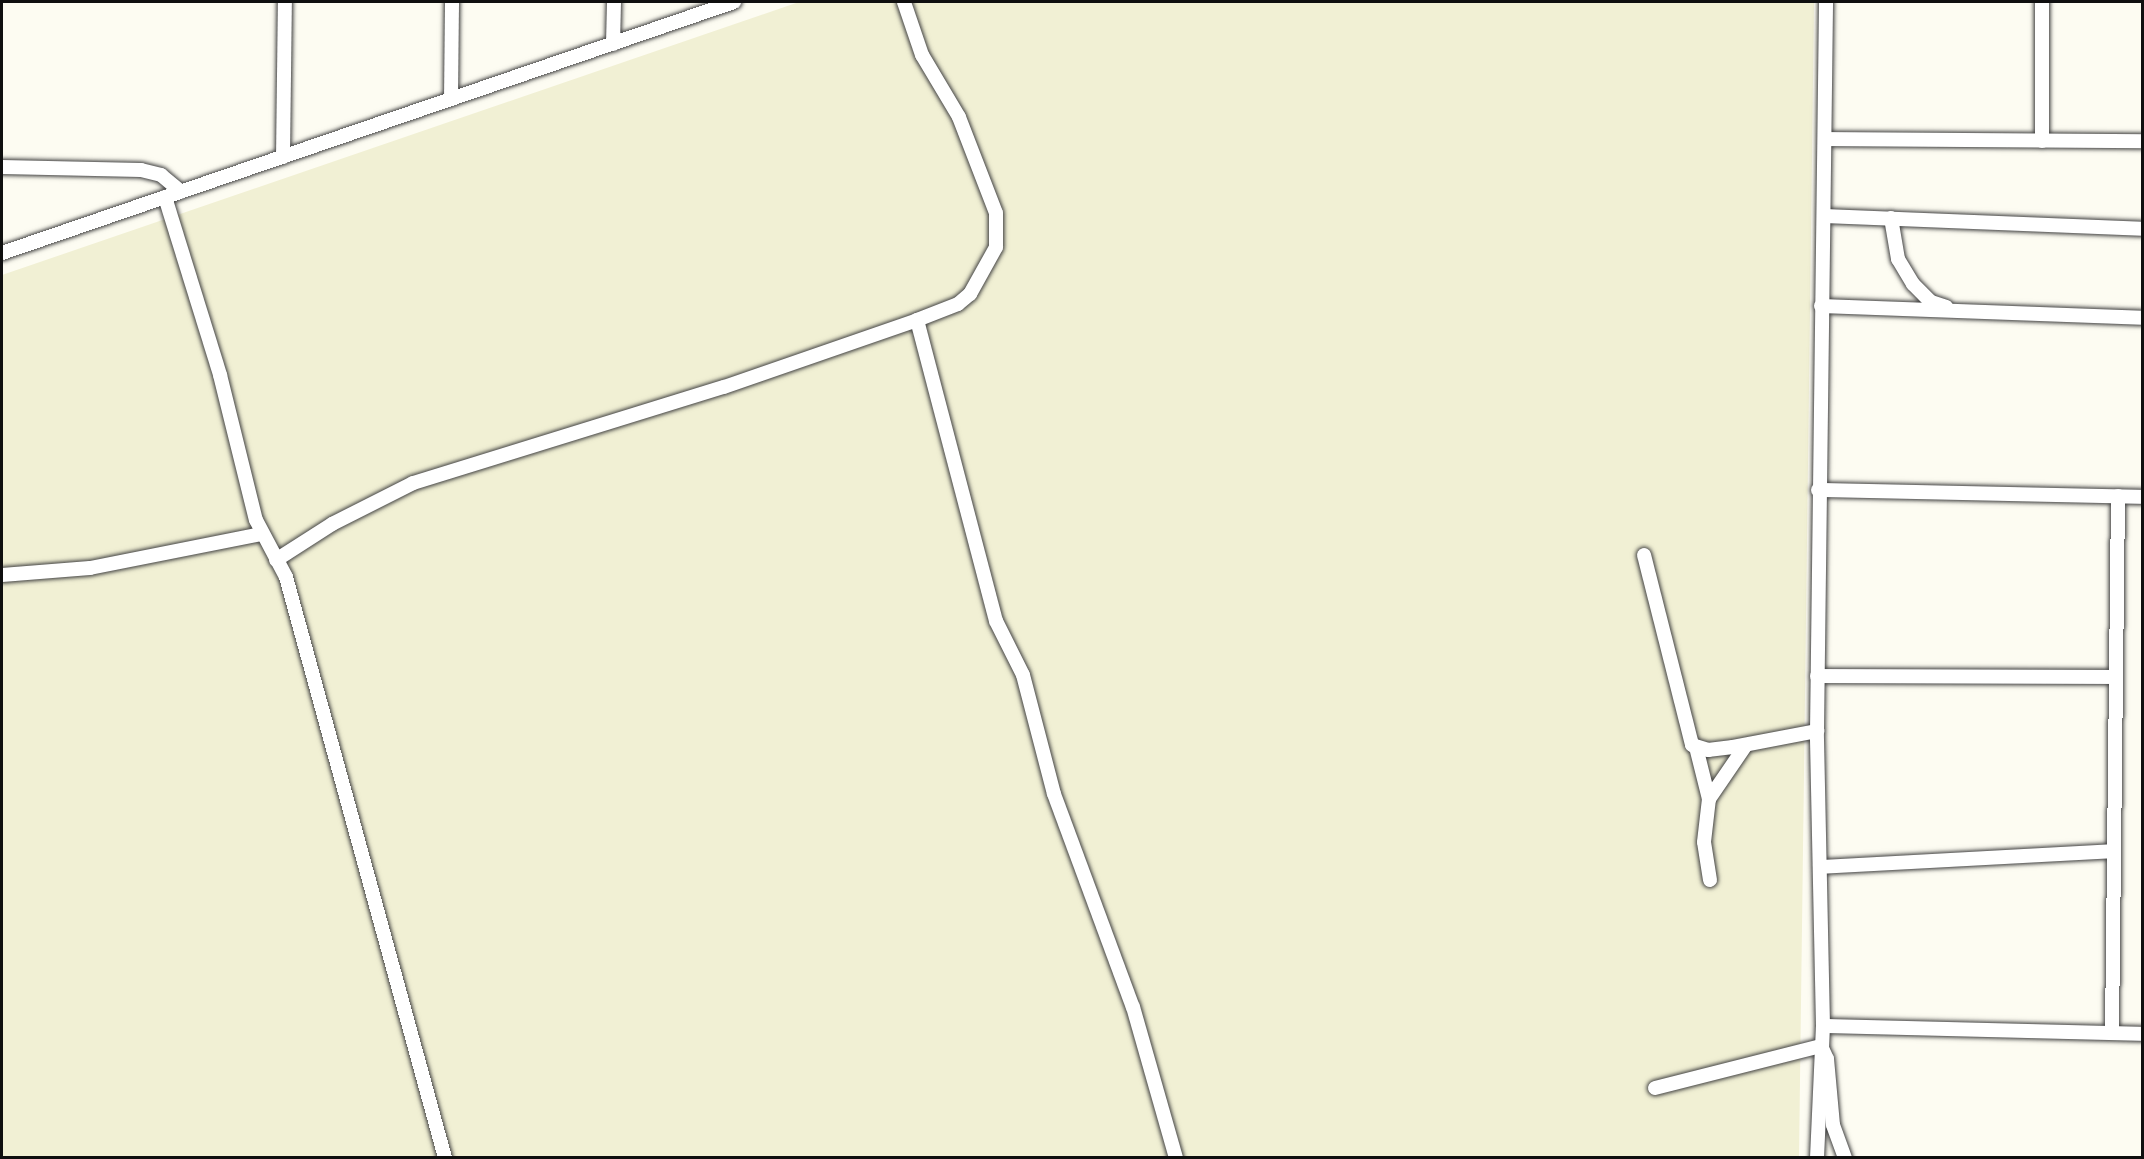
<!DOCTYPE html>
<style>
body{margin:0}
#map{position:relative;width:2144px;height:1159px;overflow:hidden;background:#fdfcf2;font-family:"PT Serif",serif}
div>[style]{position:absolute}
.farmland>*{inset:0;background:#f1f0d4}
.roads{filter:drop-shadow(0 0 2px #424242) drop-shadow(0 0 2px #424242)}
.minor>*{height:14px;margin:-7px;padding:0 7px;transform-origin:7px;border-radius:7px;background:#fff}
span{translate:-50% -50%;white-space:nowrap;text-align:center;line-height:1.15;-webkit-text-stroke:6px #fff;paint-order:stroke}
.frame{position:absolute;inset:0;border:3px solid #0f0f0f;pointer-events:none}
</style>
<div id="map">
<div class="farmland">
<i style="clip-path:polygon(799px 2px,1814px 2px,1799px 1157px,2px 1157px,2px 275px)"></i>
</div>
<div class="roads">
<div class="minor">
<i style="left:613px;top:44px;width:42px;rotate:-88.6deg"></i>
<i style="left:451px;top:99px;width:97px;rotate:-89.4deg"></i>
<i style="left:1825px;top:139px;width:317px;rotate:0.4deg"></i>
<i style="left:2042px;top:141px;width:139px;rotate:-90deg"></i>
<i style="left:283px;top:157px;width:155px;rotate:-89.3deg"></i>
<i style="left:2px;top:167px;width:139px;rotate:1.2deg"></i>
<i style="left:141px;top:170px;width:21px;rotate:14deg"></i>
<i style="left:161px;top:175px;width:26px;rotate:40deg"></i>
<i style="left:165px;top:197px;width:186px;rotate:72.8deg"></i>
<i style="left:220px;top:375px;width:149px;rotate:76.1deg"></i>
<i style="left:256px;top:520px;width:64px;rotate:62.2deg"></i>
<i style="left:286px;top:577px;width:602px;rotate:74.69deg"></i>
<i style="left:1824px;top:216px;width:318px;rotate:2.3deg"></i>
<i style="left:1891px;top:218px;width:42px;rotate:80.3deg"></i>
<i style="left:1898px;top:259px;width:29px;rotate:59deg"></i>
<i style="left:1913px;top:284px;width:25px;rotate:45deg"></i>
<i style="left:1931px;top:302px;width:16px;rotate:18deg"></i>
<i style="left:2px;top:253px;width:774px;rotate:-18.93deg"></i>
<i style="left:1821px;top:306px;width:321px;rotate:2.1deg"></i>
<i style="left:917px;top:320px;width:311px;rotate:75.3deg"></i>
<i style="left:996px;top:621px;width:60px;rotate:63.4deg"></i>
<i style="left:1023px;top:675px;width:123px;rotate:75.4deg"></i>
<i style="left:1054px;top:794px;width:227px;rotate:69.7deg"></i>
<i style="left:1133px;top:1007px;width:157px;rotate:74.1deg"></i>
<i style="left:1818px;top:490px;width:324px;rotate:1.2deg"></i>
<i style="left:1644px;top:555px;width:196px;rotate:75.8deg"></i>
<i style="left:1692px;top:745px;width:17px;rotate:17deg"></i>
<i style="left:1708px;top:750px;width:25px;rotate:-7deg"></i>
<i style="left:1733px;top:747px;width:86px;rotate:-10.8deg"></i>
<i style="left:276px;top:560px;width:67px;rotate:-32.7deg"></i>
<i style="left:332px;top:524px;width:91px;rotate:-26.8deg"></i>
<i style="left:413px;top:483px;width:325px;rotate:-17.2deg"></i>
<i style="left:724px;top:387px;width:204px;rotate:-19.1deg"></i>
<i style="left:917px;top:320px;width:44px;rotate:-21.3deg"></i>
<i style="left:958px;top:304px;width:16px;rotate:-40deg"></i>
<i style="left:970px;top:294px;width:54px;rotate:-61deg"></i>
<i style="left:996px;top:247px;width:34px;rotate:-90deg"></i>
<i style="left:996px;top:213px;width:103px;rotate:-111.1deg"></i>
<i style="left:959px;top:117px;width:72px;rotate:-120.8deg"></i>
<i style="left:922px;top:55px;width:56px;rotate:-108.8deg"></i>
<i style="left:2px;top:575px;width:88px;rotate:-4.5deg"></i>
<i style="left:90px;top:568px;width:174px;rotate:-11.2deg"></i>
<i style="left:1817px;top:676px;width:299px;rotate:0.2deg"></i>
<i style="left:1696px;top:747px;width:54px;rotate:76deg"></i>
<i style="left:1820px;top:867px;width:294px;rotate:-3.1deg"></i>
<i style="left:1710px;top:880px;width:38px;rotate:-99deg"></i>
<i style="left:1704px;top:842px;width:43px;rotate:-83.4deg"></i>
<i style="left:1709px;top:799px;width:65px;rotate:-55.6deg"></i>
<i style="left:1823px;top:1026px;width:319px;rotate:1.4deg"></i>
<i style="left:2112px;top:1033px;width:537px;rotate:-89.36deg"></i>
<i style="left:1655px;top:1088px;width:171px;rotate:-14.2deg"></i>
<i style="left:1821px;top:1046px;width:14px;rotate:65deg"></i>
<i style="left:1827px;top:1059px;width:66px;rotate:84.8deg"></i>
<i style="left:1833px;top:1125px;width:35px;rotate:70deg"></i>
<i style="left:1817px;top:1158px;width:132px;rotate:-87.4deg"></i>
<i style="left:1823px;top:1026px;width:295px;rotate:-91.2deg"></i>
<i style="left:1817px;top:731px;width:729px;rotate:-89.29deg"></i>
</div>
</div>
<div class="frame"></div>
</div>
